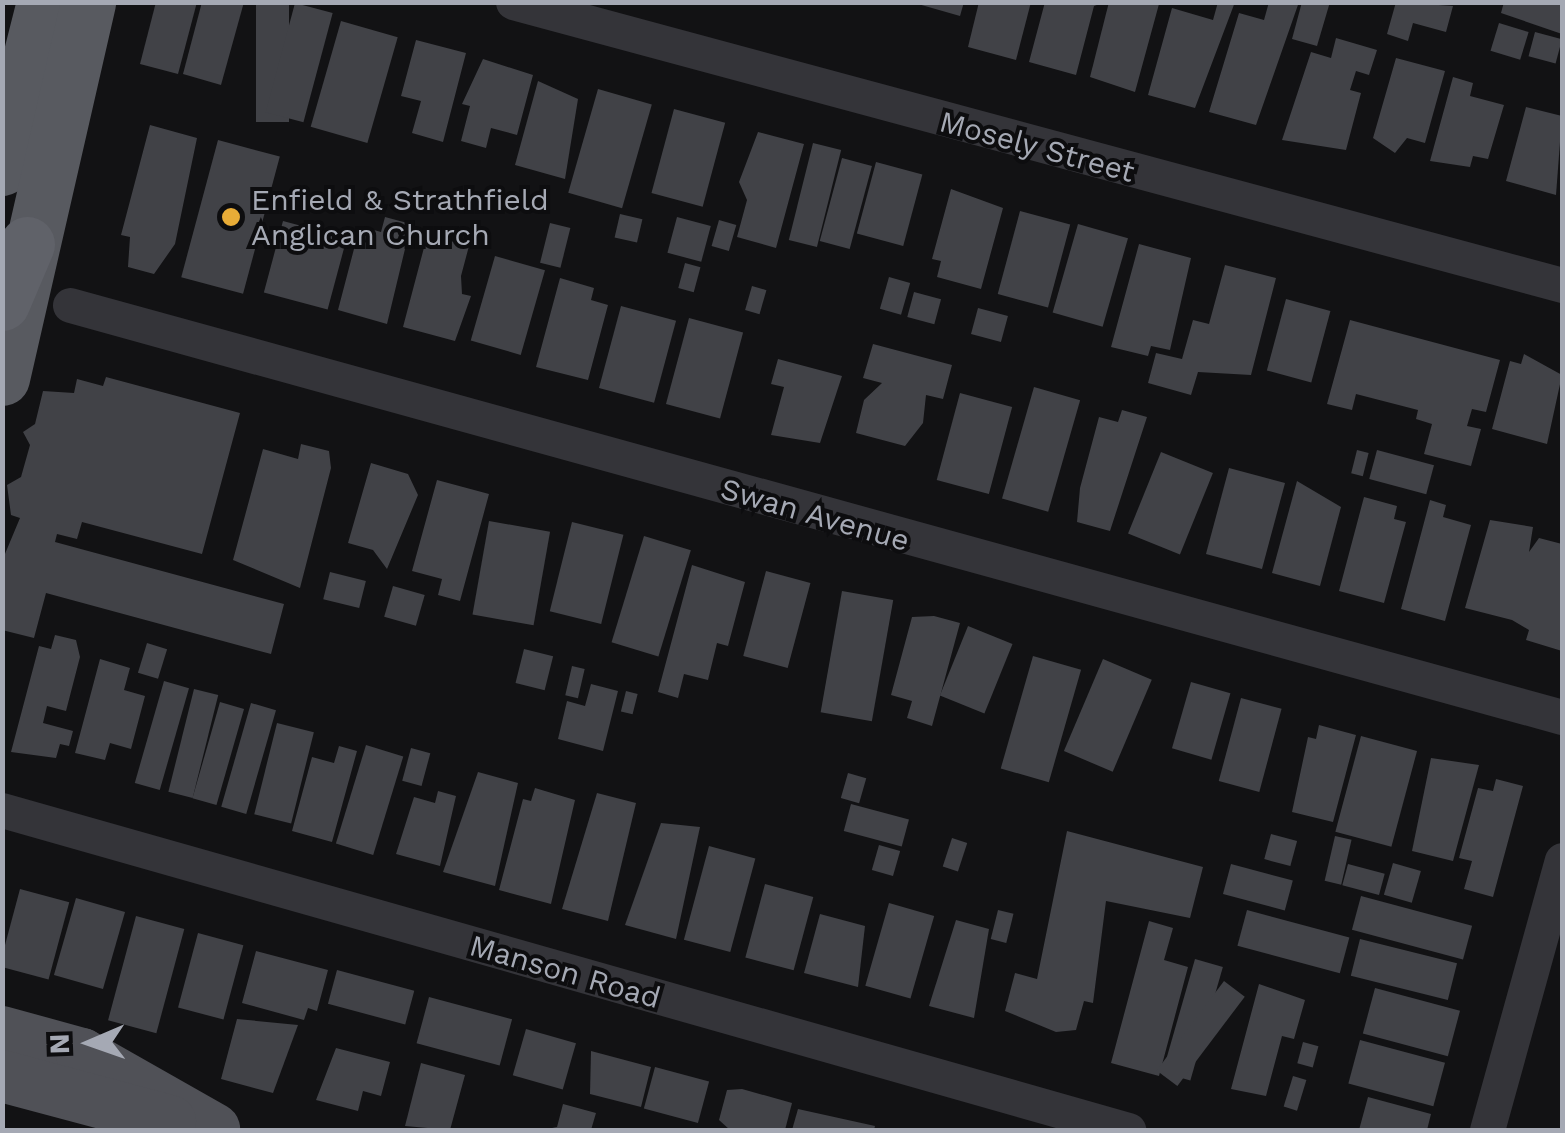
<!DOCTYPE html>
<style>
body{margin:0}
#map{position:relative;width:1565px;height:1133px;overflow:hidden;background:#121214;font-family:"Work Sans",sans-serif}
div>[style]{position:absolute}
.building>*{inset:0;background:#414247;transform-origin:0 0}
.minor>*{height:35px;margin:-17.5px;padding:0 17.5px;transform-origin:17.5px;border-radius:17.5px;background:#343439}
.primary>*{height:52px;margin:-26px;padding:0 26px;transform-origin:26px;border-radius:26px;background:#505157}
.trunk>*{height:55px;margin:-27.5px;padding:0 27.5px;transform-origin:27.5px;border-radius:27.5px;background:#585a60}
.motorway>*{height:55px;margin:-27.5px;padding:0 27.5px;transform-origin:27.5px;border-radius:27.5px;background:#606269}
.dots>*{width:28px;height:28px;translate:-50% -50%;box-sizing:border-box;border:5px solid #0d0d0f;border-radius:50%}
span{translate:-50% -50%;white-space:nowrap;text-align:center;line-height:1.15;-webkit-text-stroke:8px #0d0d0f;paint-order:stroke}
.street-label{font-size:30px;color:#a5a9b4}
.poi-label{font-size:30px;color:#a5a9b4}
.left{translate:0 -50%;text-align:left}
.frame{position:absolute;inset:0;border:5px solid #a5a9b4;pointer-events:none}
.north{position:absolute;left:40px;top:993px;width:100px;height:100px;-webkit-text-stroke:8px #0d0d0f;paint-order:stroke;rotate:268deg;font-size:28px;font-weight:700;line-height:40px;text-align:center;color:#a5a9b4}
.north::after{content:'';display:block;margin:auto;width:35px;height:45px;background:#a5a9b4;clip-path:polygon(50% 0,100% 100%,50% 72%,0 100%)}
</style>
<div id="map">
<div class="building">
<i style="clip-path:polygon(156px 2px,197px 2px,178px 74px,140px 64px)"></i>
<i style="clip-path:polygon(202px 2px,244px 2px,221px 85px,183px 74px)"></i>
<i style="left:256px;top:2px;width:33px;height:120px"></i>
<i style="clip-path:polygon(911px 2px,964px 2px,960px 16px)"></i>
<i style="clip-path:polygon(979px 2px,1031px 2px,1016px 60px,968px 47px)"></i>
<i style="clip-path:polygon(1045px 2px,1105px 2px,1094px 6px,1076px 75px,1029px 62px)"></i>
<i style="clip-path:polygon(1109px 2px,1159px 4px,1135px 92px,1090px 77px)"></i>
<i style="clip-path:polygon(1218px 2px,1235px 2px,1195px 108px,1148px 95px,1172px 8px,1213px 20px)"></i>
<i style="clip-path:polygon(1269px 2px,1299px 2px,1256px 125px,1209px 112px,1239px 13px,1264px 20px)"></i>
<i style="clip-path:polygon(1302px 2px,1330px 2px,1317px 46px,1292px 39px)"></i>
<i style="clip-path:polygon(1396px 2px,1453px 6px,1446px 32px,1413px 23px,1408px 41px,1387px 34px)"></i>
<i style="clip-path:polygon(1504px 2px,1561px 2px,1562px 34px,1501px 13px)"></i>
<i style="left:295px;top:3px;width:39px;height:113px;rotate:15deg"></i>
<i style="left:341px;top:21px;width:59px;height:110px;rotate:16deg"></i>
<i style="left:1499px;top:23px;width:31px;height:29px;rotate:17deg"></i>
<i style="left:1535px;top:32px;width:28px;height:25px;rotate:15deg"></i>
<i style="clip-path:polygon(1336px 38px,1377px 50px,1369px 75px,1356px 71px,1350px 90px,1361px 93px,1346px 150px,1282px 140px,1311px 52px,1331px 58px)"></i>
<i style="clip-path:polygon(416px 40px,466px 53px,443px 142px,412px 133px,421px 101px,401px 96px)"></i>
<i style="clip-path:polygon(1396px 58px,1445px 71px,1425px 143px,1407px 138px,1395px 153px,1373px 138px)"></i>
<i style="clip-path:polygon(483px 59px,533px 75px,517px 135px,491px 128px,486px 148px,461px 141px,470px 106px,462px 104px)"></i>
<i style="clip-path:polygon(1453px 77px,1473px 83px,1470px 96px,1504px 105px,1488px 159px,1473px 156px,1470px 167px,1430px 161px)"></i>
<i style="clip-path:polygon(538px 81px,578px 99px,565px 179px,515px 165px)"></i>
<i style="left:598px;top:89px;width:56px;height:108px;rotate:16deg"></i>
<i style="clip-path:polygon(1526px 107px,1562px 116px,1556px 195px,1506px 181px)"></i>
<i style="left:674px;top:109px;width:53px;height:87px;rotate:15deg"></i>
<i style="clip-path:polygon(150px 125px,197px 138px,175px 244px,154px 274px,128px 267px,130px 237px,121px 235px)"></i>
<i style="clip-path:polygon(758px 132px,804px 144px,776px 248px,737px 237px,747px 200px,739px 182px)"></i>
<i style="left:218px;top:140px;width:64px;height:142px;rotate:15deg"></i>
<i style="left:813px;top:143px;width:29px;height:100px;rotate:14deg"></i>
<i style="left:842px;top:158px;width:31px;height:86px;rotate:15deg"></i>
<i style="left:876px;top:162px;width:48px;height:74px;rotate:15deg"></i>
<i style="clip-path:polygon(951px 189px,1003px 208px,981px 289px,937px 277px,941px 261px,932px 259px)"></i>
<i style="left:1020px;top:211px;width:52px;height:86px;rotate:15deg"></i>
<i style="left:620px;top:214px;width:23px;height:24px;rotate:13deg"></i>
<i style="clip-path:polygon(385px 217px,411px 224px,387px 324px,338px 310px,360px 226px,381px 232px)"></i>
<i style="left:677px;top:217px;width:35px;height:37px;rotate:15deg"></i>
<i style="left:719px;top:220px;width:18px;height:27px;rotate:16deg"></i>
<i style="left:283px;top:221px;width:66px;height:74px;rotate:15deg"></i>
<i style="left:550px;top:223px;width:21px;height:41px;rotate:14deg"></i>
<i style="left:1078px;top:224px;width:52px;height:92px;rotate:16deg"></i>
<i style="clip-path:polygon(443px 239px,469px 246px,461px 276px,462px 294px,471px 296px,455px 341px,403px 327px,426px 240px)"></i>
<i style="clip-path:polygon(1139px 244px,1191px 258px,1170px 350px,1151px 346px,1148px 356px,1111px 347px)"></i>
<i style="left:495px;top:256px;width:52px;height:88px;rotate:16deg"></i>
<i style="left:685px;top:263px;width:16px;height:26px;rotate:15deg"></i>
<i style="clip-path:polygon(1225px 265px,1276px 278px,1251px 375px,1198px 372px,1191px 395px,1148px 383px,1156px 353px,1182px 359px,1193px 320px,1209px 324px)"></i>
<i style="left:889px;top:277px;width:22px;height:33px;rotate:16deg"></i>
<i style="clip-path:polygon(560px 278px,594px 288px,591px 300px,608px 305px,588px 380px,536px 367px)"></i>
<i style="left:752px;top:286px;width:15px;height:25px;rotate:16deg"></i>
<i style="left:914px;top:292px;width:28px;height:26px;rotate:15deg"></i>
<i style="left:1286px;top:299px;width:46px;height:74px;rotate:15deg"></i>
<i style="left:621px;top:306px;width:57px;height:85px;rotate:15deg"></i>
<i style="left:978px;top:308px;width:31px;height:27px;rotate:15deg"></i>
<i style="left:689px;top:318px;width:56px;height:89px;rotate:15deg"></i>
<i style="clip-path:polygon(1350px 320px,1500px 360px,1486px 412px,1472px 409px,1467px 426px,1481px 429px,1471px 466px,1424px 454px,1432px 424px,1416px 419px,1418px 410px,1356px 394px,1352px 410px,1327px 404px)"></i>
<i style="clip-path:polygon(873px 344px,952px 365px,943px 399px,926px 395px,923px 423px,905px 446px,856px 433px,864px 400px,882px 383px,863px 378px)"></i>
<i style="clip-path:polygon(1524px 354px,1562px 375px,1547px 444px,1492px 429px,1510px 361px,1521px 364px)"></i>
<i style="clip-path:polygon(778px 359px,842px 376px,820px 443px,771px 435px,784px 387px,771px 384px)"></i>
<i style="clip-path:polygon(106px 377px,240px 413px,202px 554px,82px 522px,77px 539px,57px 534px,55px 542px,284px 604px,271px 654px,46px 593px,34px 638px,2px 630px,2px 561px,20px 518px,11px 515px,7px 485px,21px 477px,30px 445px,23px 432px,35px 424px,43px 391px,74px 393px,77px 379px,103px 386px)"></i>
<i style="left:1034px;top:387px;width:48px;height:116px;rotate:16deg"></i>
<i style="left:960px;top:393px;width:54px;height:90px;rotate:15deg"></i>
<i style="clip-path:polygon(1122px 410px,1147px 417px,1110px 531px,1077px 522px,1080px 488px,1099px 417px,1118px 422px)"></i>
<i style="clip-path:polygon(301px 444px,329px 451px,331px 468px,300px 588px,233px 560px,263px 449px,298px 459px)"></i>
<i style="left:1357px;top:450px;width:12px;height:24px;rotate:14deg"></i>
<i style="left:1377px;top:450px;width:59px;height:30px;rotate:15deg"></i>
<i style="left:1161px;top:452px;width:56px;height:88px;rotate:22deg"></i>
<i style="clip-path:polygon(371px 463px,408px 474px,418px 495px,387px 569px,373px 550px,348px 543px)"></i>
<i style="left:1229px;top:468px;width:58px;height:89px;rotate:15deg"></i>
<i style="clip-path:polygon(437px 480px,489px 494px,460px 601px,438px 595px,442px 579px,412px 571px)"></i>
<i style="clip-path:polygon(1297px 481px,1341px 507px,1320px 586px,1272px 573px)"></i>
<i style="clip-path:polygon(1364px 497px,1397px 506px,1394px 519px,1406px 522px,1384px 603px,1339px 591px)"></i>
<i style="clip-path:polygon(1430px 500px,1446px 505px,1443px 517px,1471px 525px,1445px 621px,1401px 609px)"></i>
<i style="clip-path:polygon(1490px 520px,1533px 527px,1529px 552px,1539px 538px,1562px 544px,1562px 651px,1526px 640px,1529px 630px,1512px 620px,1465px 608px)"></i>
<i style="left:489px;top:521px;width:62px;height:95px;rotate:10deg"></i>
<i style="left:572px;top:522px;width:53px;height:92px;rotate:14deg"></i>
<i style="left:644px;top:536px;width:49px;height:111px;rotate:17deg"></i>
<i style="clip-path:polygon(692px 565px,745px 582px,728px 646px,717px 643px,708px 680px,684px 674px,678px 698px,658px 692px)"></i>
<i style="left:766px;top:571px;width:46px;height:88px;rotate:15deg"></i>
<i style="left:330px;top:572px;width:37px;height:28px;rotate:14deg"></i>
<i style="left:393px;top:586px;width:33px;height:32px;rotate:16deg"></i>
<i style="left:842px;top:591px;width:52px;height:123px;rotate:10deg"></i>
<i style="clip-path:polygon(934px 616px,960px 623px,932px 726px,907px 718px,912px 701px,891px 695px,912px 617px)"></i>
<i style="left:968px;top:626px;width:48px;height:75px;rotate:22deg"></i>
<i style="clip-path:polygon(55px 635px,76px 640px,80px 657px,66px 711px,47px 706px,43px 723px,73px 731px,69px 746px,60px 744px,56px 758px,11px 752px,39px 646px,51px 649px)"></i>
<i style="left:147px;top:643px;width:21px;height:31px;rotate:17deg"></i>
<i style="left:524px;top:649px;width:30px;height:35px;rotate:14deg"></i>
<i style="left:1033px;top:656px;width:50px;height:117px;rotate:16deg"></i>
<i style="clip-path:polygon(100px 659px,130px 668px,124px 690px,145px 696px,131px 749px,110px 743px,105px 760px,75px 753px)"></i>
<i style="left:1103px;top:659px;width:53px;height:100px;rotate:23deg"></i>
<i style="left:572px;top:666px;width:13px;height:30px;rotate:13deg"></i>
<i style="left:164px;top:681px;width:26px;height:106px;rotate:16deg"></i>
<i style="left:1191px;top:682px;width:41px;height:69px;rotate:16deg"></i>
<i style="clip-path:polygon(591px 684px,618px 691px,603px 751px,558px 739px,567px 701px,585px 706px)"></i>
<i style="left:194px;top:689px;width:25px;height:106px;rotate:14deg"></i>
<i style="left:626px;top:691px;width:12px;height:21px;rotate:14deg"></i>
<i style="left:1241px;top:698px;width:42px;height:86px;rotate:15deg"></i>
<i style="left:220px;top:702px;width:25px;height:100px;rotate:16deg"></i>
<i style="left:251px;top:703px;width:26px;height:108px;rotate:16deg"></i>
<i style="left:277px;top:723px;width:38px;height:94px;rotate:14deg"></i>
<i style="clip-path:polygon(1319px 725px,1356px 735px,1333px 822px,1292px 812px,1308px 737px,1316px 739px)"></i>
<i style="left:1361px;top:736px;width:58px;height:99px;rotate:15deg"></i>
<i style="left:366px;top:745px;width:39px;height:103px;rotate:17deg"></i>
<i style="clip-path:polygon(339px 746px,357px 751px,332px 842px,292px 831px,312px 757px,334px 763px)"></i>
<i style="left:411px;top:748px;width:20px;height:34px;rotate:15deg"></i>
<i style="clip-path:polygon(1431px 758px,1479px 765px,1453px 861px,1412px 851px)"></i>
<i style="clip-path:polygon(478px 772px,518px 783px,495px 886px,443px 872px)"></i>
<i style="left:848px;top:773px;width:19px;height:26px;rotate:16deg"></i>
<i style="clip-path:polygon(1496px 779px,1523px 786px,1493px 897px,1464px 889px,1472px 861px,1459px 858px,1478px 788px,1493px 791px)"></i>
<i style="clip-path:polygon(535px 788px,575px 800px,551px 904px,499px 890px,523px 799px,531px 801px)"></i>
<i style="clip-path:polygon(438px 791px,456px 796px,440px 866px,396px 854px,414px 797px,435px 803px)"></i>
<i style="clip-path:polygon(597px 793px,636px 803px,608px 921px,562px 909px)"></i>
<i style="left:851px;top:804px;width:60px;height:28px;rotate:15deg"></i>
<i style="clip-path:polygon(661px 823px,700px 827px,676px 939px,625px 925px)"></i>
<i style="clip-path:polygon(1067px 831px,1203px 867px,1190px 918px,1106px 901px,1093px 1003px,1084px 1001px,1076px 1030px,1056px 1032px,1005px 1011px,1015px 973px,1037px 979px)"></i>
<i style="left:1271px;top:834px;width:27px;height:26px;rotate:15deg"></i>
<i style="left:1335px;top:836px;width:17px;height:46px;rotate:13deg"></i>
<i style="left:952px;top:838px;width:16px;height:30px;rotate:18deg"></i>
<i style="left:879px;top:845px;width:22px;height:26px;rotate:16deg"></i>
<i style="left:709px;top:846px;width:48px;height:97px;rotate:15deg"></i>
<i style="left:1393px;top:863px;width:29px;height:33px;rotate:16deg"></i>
<i style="left:1231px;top:864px;width:64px;height:31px;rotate:15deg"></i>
<i style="left:1348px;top:864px;width:38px;height:22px;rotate:15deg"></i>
<i style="left:765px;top:884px;width:50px;height:76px;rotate:15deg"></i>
<i style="left:20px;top:889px;width:51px;height:80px;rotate:15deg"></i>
<i style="left:1361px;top:896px;width:115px;height:35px;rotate:15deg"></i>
<i style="left:76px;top:898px;width:51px;height:80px;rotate:16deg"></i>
<i style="left:889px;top:903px;width:47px;height:86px;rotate:16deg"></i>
<i style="left:998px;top:910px;width:16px;height:30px;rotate:14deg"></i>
<i style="left:1247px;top:910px;width:106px;height:37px;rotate:15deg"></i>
<i style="clip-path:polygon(820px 914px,865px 926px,858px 987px,804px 973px)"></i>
<i style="left:136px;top:916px;width:50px;height:108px;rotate:15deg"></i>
<i style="clip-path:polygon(956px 920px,989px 929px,974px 1018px,929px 1006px)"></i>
<i style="clip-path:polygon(1149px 921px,1173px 928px,1164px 960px,1188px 967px,1159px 1076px,1111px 1063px)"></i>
<i style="left:198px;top:933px;width:47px;height:77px;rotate:15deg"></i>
<i style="left:1360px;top:939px;width:100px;height:38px;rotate:14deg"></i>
<i style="clip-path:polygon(256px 951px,328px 970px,317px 1011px,308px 1008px,304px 1020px,242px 1003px)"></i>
<i style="left:1195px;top:959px;width:29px;height:118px;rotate:16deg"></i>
<i style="left:337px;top:970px;width:80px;height:35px;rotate:15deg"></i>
<i style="left:1224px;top:981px;width:26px;height:112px;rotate:37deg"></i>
<i style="clip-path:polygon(1259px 984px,1305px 1000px,1294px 1039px,1282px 1036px,1266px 1096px,1231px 1089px)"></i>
<i style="left:1375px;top:988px;width:88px;height:47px;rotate:15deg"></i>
<i style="left:429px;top:997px;width:86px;height:48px;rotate:15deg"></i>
<i style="clip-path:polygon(237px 1019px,298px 1025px,273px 1093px,221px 1079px)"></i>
<i style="left:526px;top:1029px;width:52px;height:48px;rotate:16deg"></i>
<i style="left:1360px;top:1040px;width:88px;height:45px;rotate:15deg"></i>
<i style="left:1303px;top:1042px;width:16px;height:22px;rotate:15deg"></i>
<i style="clip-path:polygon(336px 1048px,390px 1062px,381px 1096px,363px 1091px,358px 1111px,316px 1100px)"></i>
<i style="clip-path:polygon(591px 1051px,651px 1067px,641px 1107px,590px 1094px)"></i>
<i style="clip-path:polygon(421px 1063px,465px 1075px,450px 1130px,405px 1126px)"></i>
<i style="left:655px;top:1067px;width:56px;height:43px;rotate:15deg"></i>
<i style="left:1293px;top:1076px;width:14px;height:32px;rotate:17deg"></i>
<i style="clip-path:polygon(742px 1089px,792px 1103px,785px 1130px,730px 1130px,719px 1120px,727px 1090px)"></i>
<i style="clip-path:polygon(1368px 1097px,1431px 1114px,1427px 1130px,1359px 1130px)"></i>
<i style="clip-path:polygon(563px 1104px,596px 1113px,591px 1130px,542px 1130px,557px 1127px)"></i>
<i style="clip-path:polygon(798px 1109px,875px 1126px,874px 1130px,792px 1130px)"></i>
</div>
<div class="minor">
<i style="left:513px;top:2px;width:1087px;rotate:15.1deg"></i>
<i style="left:70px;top:305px;width:1548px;rotate:15.44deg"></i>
<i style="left:2px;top:810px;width:1171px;rotate:15.86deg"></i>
<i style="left:1487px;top:1130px;width:280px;rotate:-74.5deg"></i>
</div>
<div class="primary">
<i style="left:2px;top:1032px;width:83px;rotate:15.4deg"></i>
<i style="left:82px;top:1054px;width:152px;rotate:29.6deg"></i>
<i style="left:2px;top:1076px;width:174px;rotate:15deg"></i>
</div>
<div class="trunk">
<i style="left:2px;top:168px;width:171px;rotate:-75.8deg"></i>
<i style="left:2px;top:378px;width:386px;rotate:-77.1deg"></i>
</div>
<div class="motorway">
<i style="left:2px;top:303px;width:64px;rotate:-67deg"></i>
</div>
<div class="dots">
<i style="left:231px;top:217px;background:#e8ac37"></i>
</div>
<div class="street-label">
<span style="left:1037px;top:147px;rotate:15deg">Mosely Street</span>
<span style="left:815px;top:515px;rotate:16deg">Swan Avenue</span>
<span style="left:565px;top:972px;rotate:16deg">Manson Road</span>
</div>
<div class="poi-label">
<span class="left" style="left:251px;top:217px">Enfield &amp; Strathfield<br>Anglican Church</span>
</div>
<div class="frame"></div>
<div class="north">N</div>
</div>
